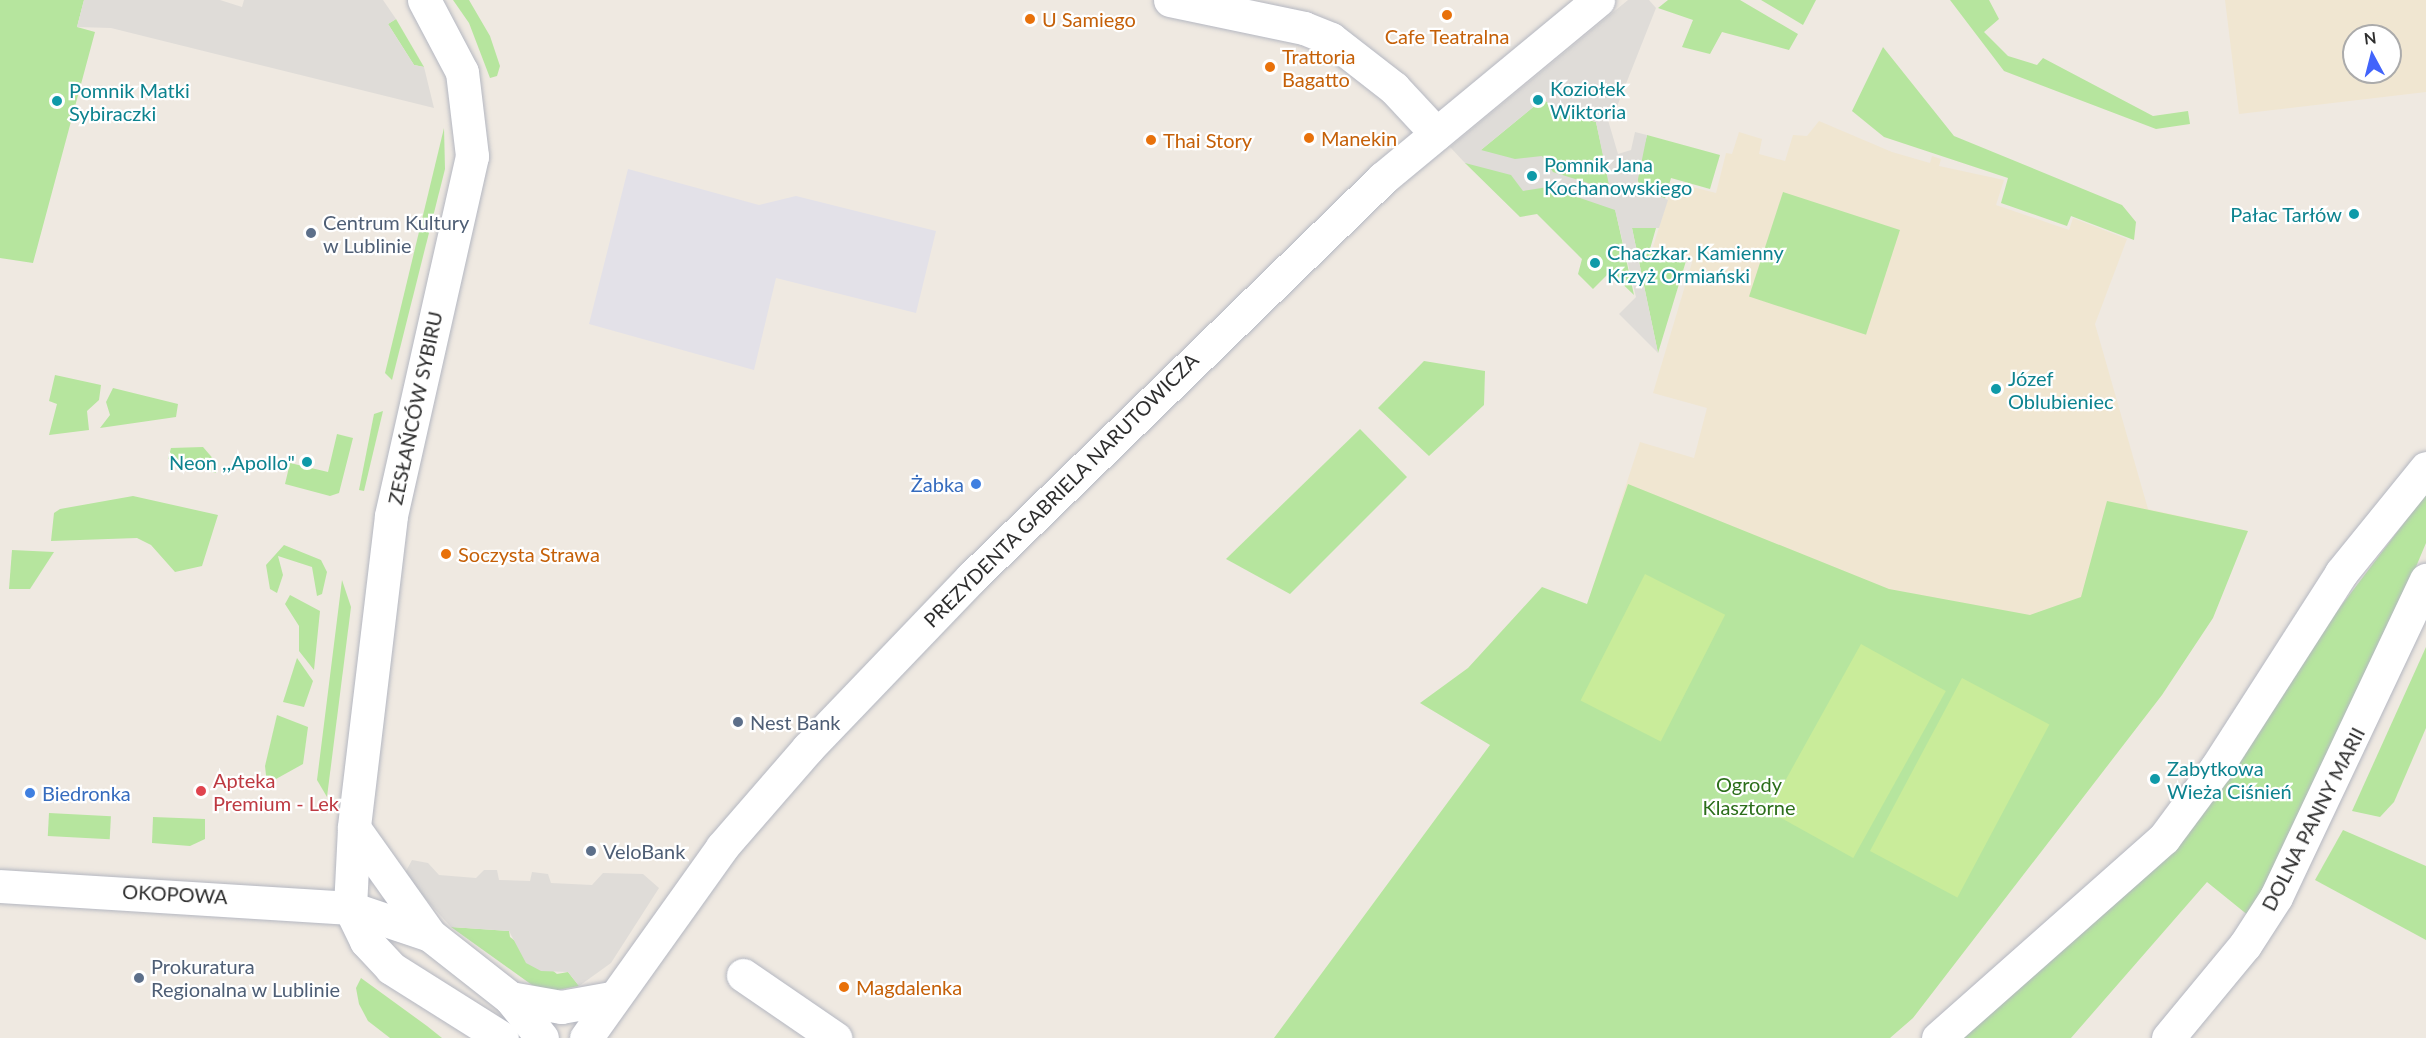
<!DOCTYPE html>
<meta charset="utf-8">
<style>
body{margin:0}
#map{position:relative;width:2426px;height:1038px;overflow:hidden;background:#efe9e1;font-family:Lato,sans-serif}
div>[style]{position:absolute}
.industrial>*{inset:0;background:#e3e1e8}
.education>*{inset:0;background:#f0e6d1}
.green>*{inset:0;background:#b6e59e;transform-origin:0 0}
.pitch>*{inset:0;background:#c9ec9a;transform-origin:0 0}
.plaza>*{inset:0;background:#dfdcd8}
.roads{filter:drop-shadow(0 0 2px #b4b7c1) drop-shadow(0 0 2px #b4b7c1)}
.street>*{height:33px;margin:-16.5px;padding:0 16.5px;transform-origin:16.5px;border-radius:16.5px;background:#fff}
.dots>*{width:16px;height:16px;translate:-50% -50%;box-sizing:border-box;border:3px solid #fff;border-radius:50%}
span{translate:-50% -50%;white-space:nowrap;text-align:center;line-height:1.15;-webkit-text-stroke:4.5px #fff;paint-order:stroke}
.food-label{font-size:20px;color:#c56008}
.left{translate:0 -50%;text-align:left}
.culture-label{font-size:20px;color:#0d838f}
.right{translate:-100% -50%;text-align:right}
.service-label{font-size:20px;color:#4e5e75}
.street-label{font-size:20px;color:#2e2e2e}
.shop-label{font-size:20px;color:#366cbe}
.health-label{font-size:20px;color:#be3a42}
.park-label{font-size:20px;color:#2c6e1b}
.north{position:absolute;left:2342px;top:24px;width:60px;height:60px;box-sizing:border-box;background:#fff;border:2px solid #ababab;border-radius:50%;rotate:353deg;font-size:16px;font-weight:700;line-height:24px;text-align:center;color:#2e2e2e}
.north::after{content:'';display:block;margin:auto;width:21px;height:27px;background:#4264fb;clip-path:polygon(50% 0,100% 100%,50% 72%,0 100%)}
</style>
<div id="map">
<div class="industrial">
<i style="clip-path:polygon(628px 169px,759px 205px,796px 196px,936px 231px,916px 313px,776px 278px,754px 370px,589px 324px)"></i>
</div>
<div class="education">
<i style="clip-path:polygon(evenodd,2225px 0,2426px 0,2426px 92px,2239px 114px,2225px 0,2354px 36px,2390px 36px,2390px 72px,2354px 72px,2354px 36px)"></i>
<i style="clip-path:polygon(1819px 121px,1892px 152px,1930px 163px,1932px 156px,1941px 159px,1939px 166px,2004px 180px,1996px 205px,2069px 230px,2073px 218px,2127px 239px,2095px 324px,2148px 509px,2248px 531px,1970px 944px,1587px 605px,1640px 442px,1694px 458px,1707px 408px,1653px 393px,1693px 259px,1653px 247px,1673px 182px,1716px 193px,1726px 153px,1732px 154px,1739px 132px,1762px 139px,1759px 154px,1785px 161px,1793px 135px,1807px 136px)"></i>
</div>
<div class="green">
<i style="clip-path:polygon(0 0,84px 0,77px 27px,95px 32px,33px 263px,0 258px)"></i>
<i style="clip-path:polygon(453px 0,469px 0,490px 36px,500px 66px,497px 76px,490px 78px,469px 23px)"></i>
<i style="clip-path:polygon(1668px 0,1740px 0,1798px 34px,1789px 50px,1722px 32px,1710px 54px,1682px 47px,1693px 20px,1658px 8px)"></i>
<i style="clip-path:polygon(1761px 0,1816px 0,1803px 25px)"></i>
<i style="clip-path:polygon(1950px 0,1989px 0,1999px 19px,1984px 32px,2008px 56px,2037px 65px,2043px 58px,2153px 116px,2188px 111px,2190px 124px,2156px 129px,2004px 71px)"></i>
<i style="clip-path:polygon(396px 19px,424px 67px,414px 65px,388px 24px)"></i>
<i style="clip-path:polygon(1883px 47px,1954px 136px,2122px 205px,2136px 222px,2134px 240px,2071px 216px,2067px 226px,2001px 203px,2008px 178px,1884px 137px,1852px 111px)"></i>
<i style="clip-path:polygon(1543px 99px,1562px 113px,1596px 122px,1634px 295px,1610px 272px,1593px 289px,1578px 274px,1582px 259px,1537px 214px,1520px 217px,1465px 163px)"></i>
<i style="clip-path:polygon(444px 128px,445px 169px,392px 380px,385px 373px)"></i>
<i style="clip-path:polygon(1647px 135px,1720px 155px,1710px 189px,1671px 178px,1665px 199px,1641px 189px,1636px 176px)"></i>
<i style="left:1783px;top:192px;width:123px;height:110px;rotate:18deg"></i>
<i style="clip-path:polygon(1632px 228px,1656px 228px,1650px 249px,1686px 261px,1658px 353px)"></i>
<i style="clip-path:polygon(1424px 361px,1485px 371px,1484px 405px,1429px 456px,1378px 408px)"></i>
<i style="clip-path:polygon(55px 375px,101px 385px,99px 400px,87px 411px,89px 430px,49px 435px,57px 404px,49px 401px)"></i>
<i style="clip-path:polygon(113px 388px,178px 404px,176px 417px,100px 428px,110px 415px,106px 402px)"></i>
<i style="clip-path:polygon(383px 411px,364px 491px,359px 490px,374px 414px)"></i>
<i style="clip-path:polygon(1360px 429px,1407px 477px,1290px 594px,1226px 559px)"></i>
<i style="clip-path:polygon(337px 434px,353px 438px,339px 493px,330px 496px,285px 484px,290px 463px,328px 472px)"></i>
<i style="clip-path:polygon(203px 447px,216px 462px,216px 473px,168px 459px,171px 448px)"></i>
<i style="clip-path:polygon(1628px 484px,1889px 589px,2030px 615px,2081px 597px,2107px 501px,2248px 531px,2213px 618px,2162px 695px,1913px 1018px,1890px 1038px,1274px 1038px,1490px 745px,1420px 703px,1468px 668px,1542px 587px,1587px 604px)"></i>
<i style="clip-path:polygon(2426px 494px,2426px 543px,2386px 638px,2249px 916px,2207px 882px,2071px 1038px,1949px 1038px,2131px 883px)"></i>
<i style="clip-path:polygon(133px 496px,218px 515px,202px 566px,175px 572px,151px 545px,137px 538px,51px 541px,54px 513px,60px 509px)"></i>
<i style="clip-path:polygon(284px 545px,321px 560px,327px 572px,322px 594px,317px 596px,312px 567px,278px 556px,283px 575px,277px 593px,270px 589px,266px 565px)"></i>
<i style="clip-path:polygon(12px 550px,54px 552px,30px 589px,9px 589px)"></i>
<i style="clip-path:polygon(342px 580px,351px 607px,327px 797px,317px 780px)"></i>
<i style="clip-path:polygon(290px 595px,320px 611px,314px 670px,299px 651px,299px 626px,285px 604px)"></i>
<i style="clip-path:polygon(2426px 647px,2426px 728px,2394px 802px,2380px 817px,2352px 811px)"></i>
<i style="clip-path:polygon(297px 658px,313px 681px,304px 707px,283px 702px)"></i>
<i style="clip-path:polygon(277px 715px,308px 727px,303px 764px,267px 784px,265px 766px)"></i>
<i style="left:49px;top:813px;width:62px;height:23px;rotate:3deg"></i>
<i style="clip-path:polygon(153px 817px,205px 819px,205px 839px,190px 846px,152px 843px)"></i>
<i style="clip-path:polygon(2343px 830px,2426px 866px,2426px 940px,2315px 880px)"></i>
<i style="clip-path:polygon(451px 927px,509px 931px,510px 937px,557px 974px,568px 972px,579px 986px,552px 991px,532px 985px)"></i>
<i style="clip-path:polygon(361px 978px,427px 1026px,442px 1038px,390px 1038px,368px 1021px,359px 1004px,356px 988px)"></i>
</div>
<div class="pitch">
<i style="left:1645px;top:574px;width:90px;height:142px;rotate:27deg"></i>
<i style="left:1861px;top:644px;width:97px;height:191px;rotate:29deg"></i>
<i style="left:1962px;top:678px;width:99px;height:196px;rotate:28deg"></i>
</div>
<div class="plaza">
<i style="clip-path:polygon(84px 0,220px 0,242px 7px,244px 0,383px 0,396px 19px,388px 24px,414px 65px,424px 67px,434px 108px,111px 28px,77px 27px)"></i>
<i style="clip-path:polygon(evenodd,1628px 0,1649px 0,1656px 8px,1616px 109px,1626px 117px,1608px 120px,1618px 154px,1631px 150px,1635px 132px,1647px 135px,1637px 184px,1668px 200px,1659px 228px,1632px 228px,1658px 353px,1619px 314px,1636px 297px,1615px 210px,1548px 187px,1523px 191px,1511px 175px,1465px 163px,1450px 147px,1628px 0,1543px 99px,1562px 113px,1596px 122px,1610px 190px,1553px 172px,1542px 156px,1515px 159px,1481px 150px,1543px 99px)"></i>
<i style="clip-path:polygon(412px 860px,428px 863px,439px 875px,476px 878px,484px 870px,497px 870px,499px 880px,530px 881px,532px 872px,548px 874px,551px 883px,592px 885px,603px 873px,643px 874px,659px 888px,611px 963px,579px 986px,568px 972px,541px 971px,526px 963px,509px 931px,451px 927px,404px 875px)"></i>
</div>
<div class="roads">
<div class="street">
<i style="left:424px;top:0;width:81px;rotate:62.2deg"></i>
<i style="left:462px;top:72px;width:85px;rotate:83.2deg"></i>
<i style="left:472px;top:156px;width:369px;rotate:102.7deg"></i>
<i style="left:391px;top:516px;width:314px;rotate:96.8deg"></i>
<i style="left:354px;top:828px;width:80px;rotate:92.9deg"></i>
<i style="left:350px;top:908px;width:37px;rotate:64deg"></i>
<i style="left:366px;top:941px;width:37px;rotate:47deg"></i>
<i style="left:391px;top:968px;width:131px;rotate:32.2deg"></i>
<i style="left:1170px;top:0;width:137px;rotate:11.8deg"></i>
<i style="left:1304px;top:28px;width:29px;rotate:22deg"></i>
<i style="left:1331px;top:39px;width:80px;rotate:37.9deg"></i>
<i style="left:1394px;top:88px;width:62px;rotate:47deg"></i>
<i style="left:354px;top:828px;width:131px;rotate:54.6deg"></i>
<i style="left:0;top:886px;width:351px;rotate:3.6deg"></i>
<i style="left:350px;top:908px;width:84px;rotate:18.6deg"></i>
<i style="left:430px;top:935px;width:102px;rotate:38.2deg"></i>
<i style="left:510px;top:998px;width:51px;rotate:51.3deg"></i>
<i style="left:743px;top:975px;width:112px;rotate:34.4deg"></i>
<i style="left:510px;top:998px;width:52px;rotate:10deg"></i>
<i style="left:561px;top:1007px;width:51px;rotate:-10.2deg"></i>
<i style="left:586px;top:1038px;width:234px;rotate:-54.5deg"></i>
<i style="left:722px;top:847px;width:131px;rotate:-49deg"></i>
<i style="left:808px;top:748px;width:236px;rotate:-46.2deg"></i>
<i style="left:971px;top:578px;width:574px;rotate:-44.15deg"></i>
<i style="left:1383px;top:178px;width:279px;rotate:-39.6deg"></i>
<i style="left:1938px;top:1038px;width:302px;rotate:-41.5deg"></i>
<i style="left:2164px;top:838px;width:87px;rotate:-53.4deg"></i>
<i style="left:2216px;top:768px;width:232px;rotate:-57.3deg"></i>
<i style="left:2341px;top:573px;width:135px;rotate:-51deg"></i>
<i style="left:2168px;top:1038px;width:121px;rotate:-50.4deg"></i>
<i style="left:2245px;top:945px;width:57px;rotate:-57.1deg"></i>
<i style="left:2276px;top:897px;width:351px;rotate:-64.7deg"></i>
</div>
</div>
<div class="dots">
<i style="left:1447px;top:15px;background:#e8710a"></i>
<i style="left:1030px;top:19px;background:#e8710a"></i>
<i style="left:1270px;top:67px;background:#e8710a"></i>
<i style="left:1538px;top:100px;background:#0f9aa8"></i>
<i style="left:57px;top:101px;background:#0f9aa8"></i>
<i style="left:1309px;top:138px;background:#e8710a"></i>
<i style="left:1151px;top:140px;background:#e8710a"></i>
<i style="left:1532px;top:176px;background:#0f9aa8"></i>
<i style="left:2354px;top:214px;background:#0f9aa8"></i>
<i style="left:311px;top:233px;background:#5c6f8a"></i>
<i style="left:1595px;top:263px;background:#0f9aa8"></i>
<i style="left:1996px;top:389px;background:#0f9aa8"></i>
<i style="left:307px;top:462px;background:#0f9aa8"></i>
<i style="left:976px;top:484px;background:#3f7fe0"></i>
<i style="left:446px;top:554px;background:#e8710a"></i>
<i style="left:738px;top:722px;background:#5c6f8a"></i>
<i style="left:2155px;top:779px;background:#0f9aa8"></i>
<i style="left:201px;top:791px;background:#e0444e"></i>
<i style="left:30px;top:793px;background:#3f7fe0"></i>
<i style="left:591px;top:851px;background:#5c6f8a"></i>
<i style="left:139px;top:978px;background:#5c6f8a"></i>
<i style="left:844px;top:987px;background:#e8710a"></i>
</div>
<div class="food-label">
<span class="left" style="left:1042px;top:19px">U Samiego</span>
<span style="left:1447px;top:36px">Cafe Teatralna</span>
<span class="left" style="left:1282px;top:68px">Trattoria<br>Bagatto</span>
<span class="left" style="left:1321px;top:138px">Manekin</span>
<span class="left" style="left:1163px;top:140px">Thai Story</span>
<span class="left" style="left:458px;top:554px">Soczysta Strawa</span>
<span class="left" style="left:856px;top:987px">Magdalenka</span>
</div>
<div class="culture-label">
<span class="left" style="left:1550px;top:100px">Koziołek<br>Wiktoria</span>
<span class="left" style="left:69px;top:102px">Pomnik Matki<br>Sybiraczki</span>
<span class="left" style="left:1544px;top:176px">Pomnik Jana<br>Kochanowskiego</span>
<span class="right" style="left:2342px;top:214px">Pałac Tarłów</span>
<span class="left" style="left:1607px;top:264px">Chaczkar. Kamienny<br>Krzyż Ormiański</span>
<span class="left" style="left:2008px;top:390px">Józef<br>Oblubieniec</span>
<span class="right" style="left:295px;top:462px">Neon ,,Apollo"</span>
<span class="left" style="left:2167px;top:780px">Zabytkowa<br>Wieża Ciśnień</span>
</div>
<div class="service-label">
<span class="left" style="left:323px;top:234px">Centrum Kultury<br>w Lublinie</span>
<span class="left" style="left:750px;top:722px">Nest Bank</span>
<span class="left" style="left:603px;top:851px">VeloBank</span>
<span class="left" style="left:151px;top:978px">Prokuratura<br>Regionalna w Lublinie</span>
</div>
<div class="street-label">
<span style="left:415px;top:408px;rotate:-78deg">ZESŁAŃCÓW SYBIRU</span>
<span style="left:1061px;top:490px;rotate:-45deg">PREZYDENTA GABRIELA NARUTOWICZA</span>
<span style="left:2313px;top:819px;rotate:-63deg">DOLNA PANNY MARII</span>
<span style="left:175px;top:894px;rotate:3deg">OKOPOWA</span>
</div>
<div class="shop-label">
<span class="right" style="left:964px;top:484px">Żabka</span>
<span class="left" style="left:42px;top:793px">Biedronka</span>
</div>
<div class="health-label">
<span class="left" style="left:213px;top:792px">Apteka<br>Premium - Lek</span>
</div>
<div class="park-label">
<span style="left:1749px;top:796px">Ogrody<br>Klasztorne</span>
</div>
<div class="north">N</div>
</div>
